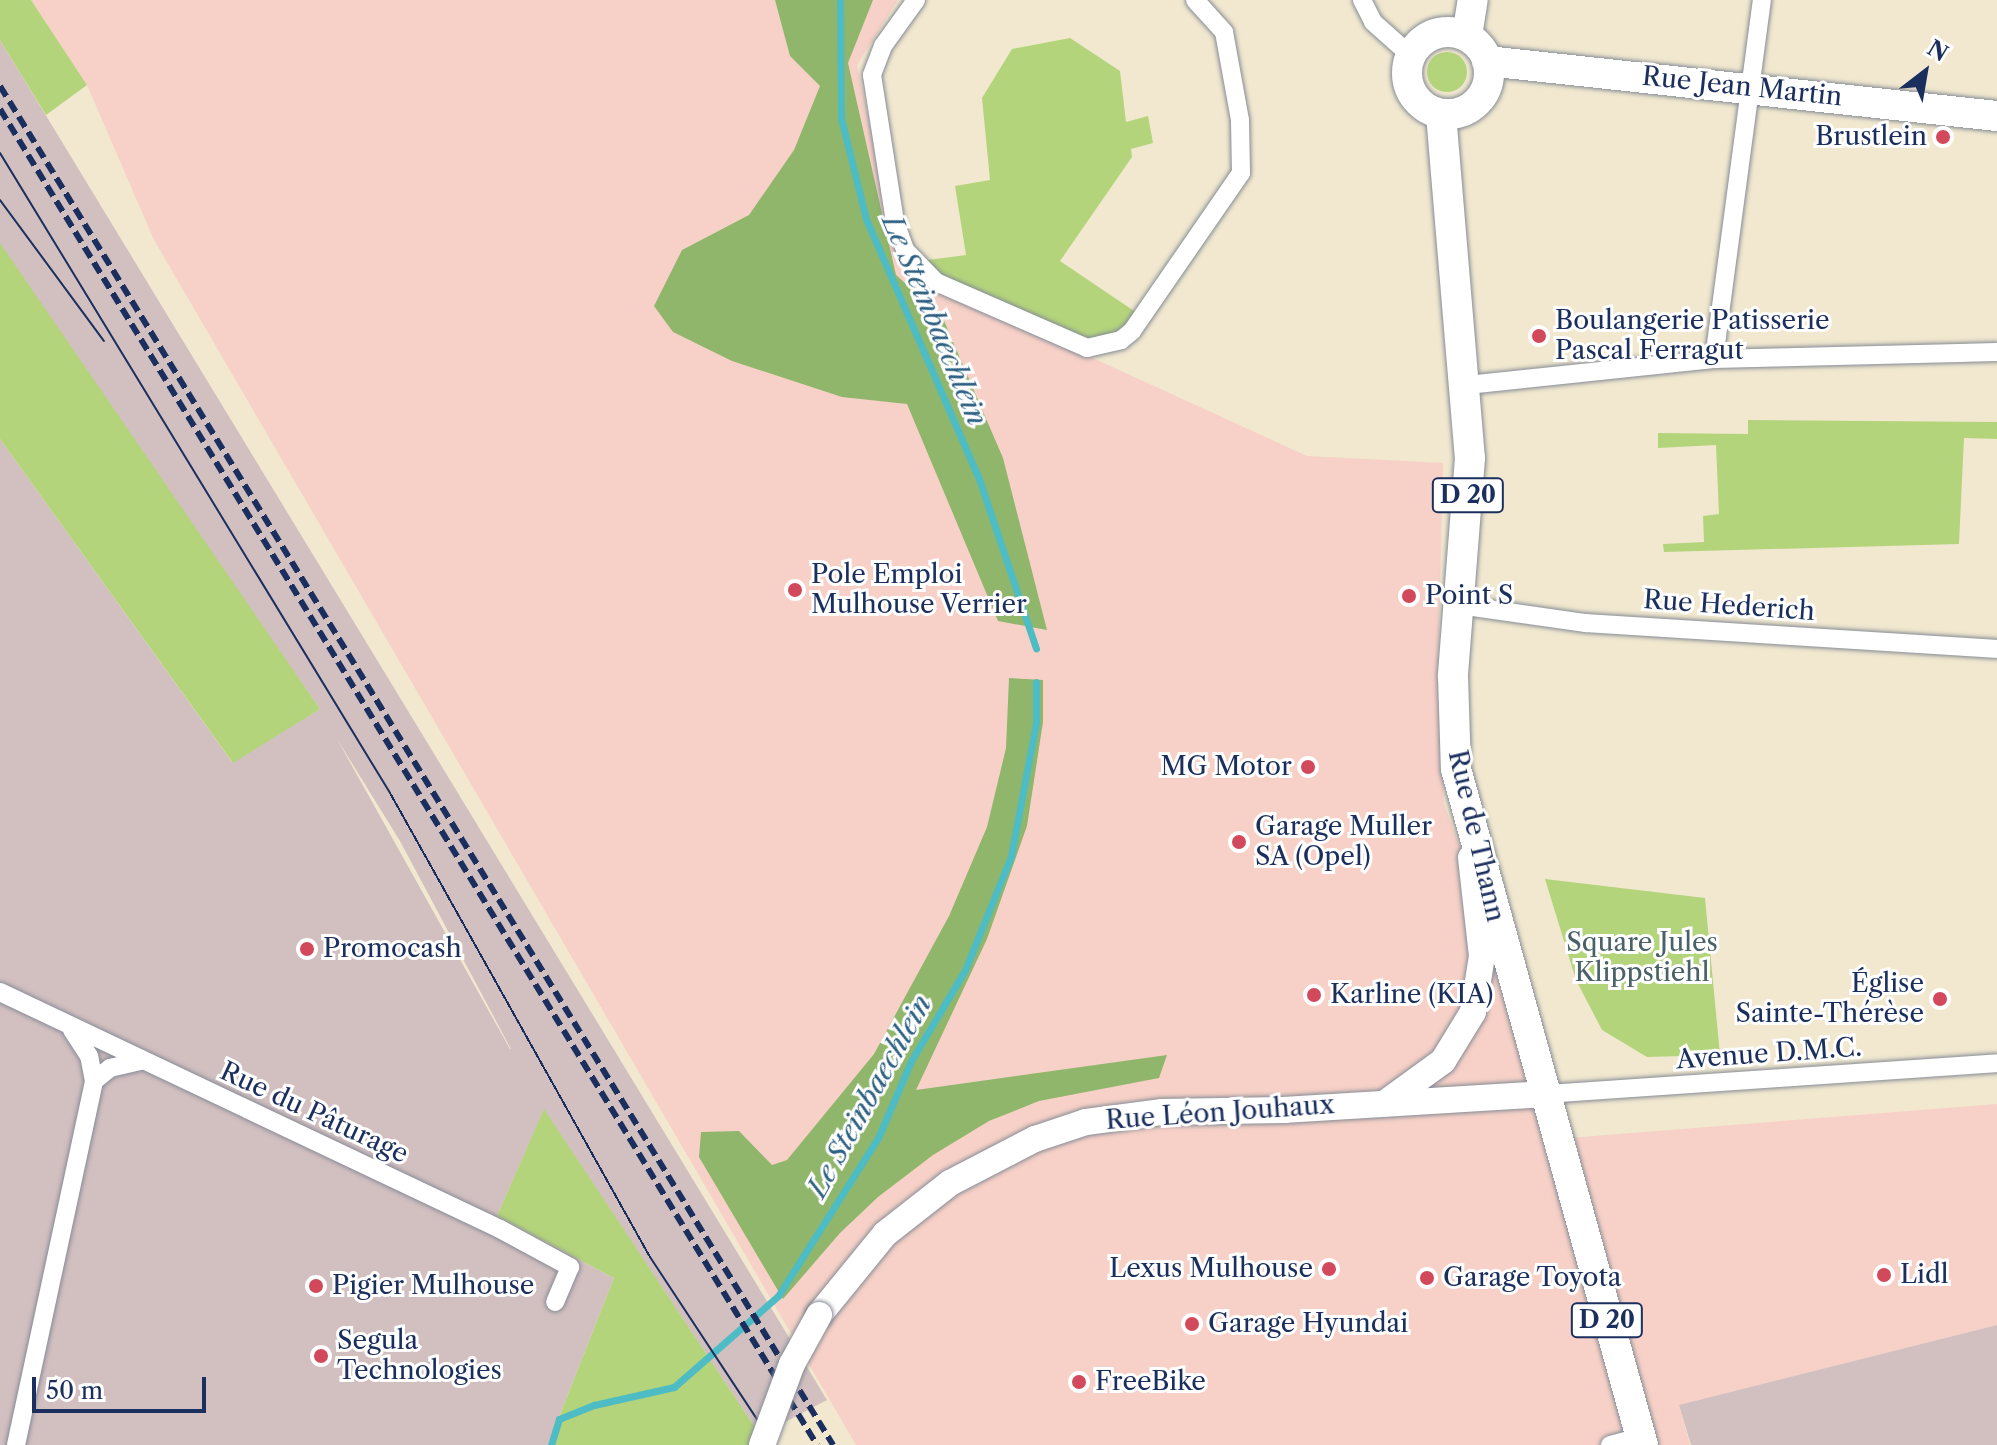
<!DOCTYPE html>
<meta charset="utf-8">
<style>
body{margin:0}
#map{position:relative;width:1997px;height:1445px;overflow:hidden;background:#f1e8cf;font-family:"Libre Caslon Text",serif}
div>[style]{position:absolute}
.built>*{inset:0;background:#f7d1c7}
.industrial>*{inset:0;background:#d2bfc0}
.green>*{inset:0;background:#b4d47b}
.round{border-radius:50%}
.forest>*{inset:0;background:#8fb66b}
.stream>*{height:7px;margin:-3.5px;padding:0 3.5px;transform-origin:3.5px;border-radius:3.5px;background:#4ebcc5}
.roads{filter:drop-shadow(0 0 2px #868c96) drop-shadow(0 0 2px #868c96)}
.street>*{height:18px;margin:-9px;padding:0 9px;transform-origin:9px;border-radius:9px;background:#fff}
.secondary>*{height:26px;margin:-13px;padding:0 13px;transform-origin:13px;border-radius:13px;background:#fff}
.primary>*{height:30px;margin:-15px;padding:0 15px;transform-origin:15px;border-radius:15px;background:#fff}
.primary>.ring{margin:-15px;padding:0;box-sizing:content-box;background:none;border:30px solid #fff;border-radius:50%}
.tram>*{height:2px;margin:-1px;padding:0 1px;transform-origin:1px;border-radius:1px;background:#1b2f5e}
.rail>*{height:6px;margin-top:-3px;transform-origin:0;background:repeating-linear-gradient(90deg,#1b2f5e 0 12px,transparent 0 18px)}
.bridges{filter:drop-shadow(0 0 2px #868c96) drop-shadow(0 0 2px #868c96)}
.secondary-bridge>*{height:26px;margin:-13px;padding:0 13px;transform-origin:13px;border-radius:13px;background:#fff}
.dots>*{width:22px;height:22px;translate:-50% -50%;box-sizing:border-box;border:4px solid #fff;border-radius:50%}
span{translate:-50% -50%;white-space:nowrap;text-align:center;line-height:1.15;-webkit-text-stroke:6px #fff;paint-order:stroke}
.shield-label span{padding:2px 6px;background:#fff;border:2px solid;border-radius:6px;-webkit-text-stroke-width:0}
.shield-label{font-size:24px;color:#1b2f5e;font-weight:700}
.street-label{font-size:26px;color:#1b2f5e}
.poi-label{font-size:26px;color:#1b2f5e}
.right{translate:-100% -50%;text-align:right}
.left{translate:0 -50%;text-align:left}
.park-label{font-size:26px;color:#496167}
.water-label{font-size:28px;color:#2d6082;font-style:italic}
.north{position:absolute;left:1885px;top:32px;width:80px;height:80px;-webkit-text-stroke:6px #fff;paint-order:stroke;rotate:31deg;font-size:22px;font-weight:700;line-height:32px;text-align:center;color:#1b2f5e}
.north::after{content:'';display:block;margin:auto;width:28px;height:36px;background:#1b2f5e;clip-path:polygon(50% 0,100% 100%,50% 72%,0 100%)}
.scale{position:absolute;left:32px;top:1377px;width:174px;height:36px;box-sizing:border-box;border:4px solid #1b2f5e;border-top:0;padding-left:10px;font-size:24px;line-height:28px;white-space:nowrap;color:#1b2f5e;-webkit-text-stroke:6px #fff;paint-order:stroke}
</style>
<div id="map">
<div class="built">
<i style="clip-path:polygon(31px 0,898px 0,857px 65px,901px 270px,1307px 456px,1443px 463px,1438px 671px,1444px 804px,1568px 1138px,1997px 1104px,1997px 1325px,1679px 1405px,1690px 1445px,856px 1445px,154px 240px,87px 85px)"></i>
</div>
<div class="industrial">
<i style="clip-path:polygon(evenodd,0 40px,827px 1400px,760px 1435px,544px 1110px,497px 1216px,614px 1278px,548px 1445px,0 1445px,0 439px,232px 762px,320px 709px,75px 358px,0 409px,0 40px,337px 739px,400px 841px,511px 1049px,510px 1049px,337px 739px)"></i>
<i style="clip-path:polygon(1997px 1325px,1997px 1445px,1691px 1445px,1679px 1405px)"></i>
</div>
<div class="green">
<i style="clip-path:polygon(0 0,31px 0,87px 85px,46px 115px,0 40px)"></i>
<i style="clip-path:polygon(1070px 38px,1120px 71px,1126px 122px,1148px 116px,1153px 143px,1131px 149px,1132px 157px,1060px 261px,1143px 317px,1099px 347px,913px 262px,966px 255px,955px 186px,990px 180px,982px 98px,1012px 49px)"></i>
<i class="round" style="left:1427px;top:52px;width:40px;height:40px"></i>
<i style="clip-path:polygon(0 243px,320px 709px,233px 763px,0 439px)"></i>
<i style="clip-path:polygon(1748px 420px,1997px 422px,1997px 439px,1964px 438px,1959px 544px,1664px 552px,1663px 544px,1704px 542px,1703px 516px,1719px 514px,1716px 445px,1658px 448px,1658px 433px,1748px 434px)"></i>
<i style="clip-path:polygon(1545px 879px,1705px 898px,1720px 1055px,1647px 1057px,1602px 1030px,1576px 980px)"></i>
<i style="clip-path:polygon(544px 1109px,760px 1435px,749px 1445px,548px 1445px,614px 1278px,497px 1216px)"></i>
</div>
<div class="forest">
<i style="clip-path:polygon(775px 0,873px 0,848px 63px,896px 275px,942px 316px,1003px 458px,1047px 630px,998px 621px,907px 404px,842px 397px,732px 361px,673px 332px,654px 306px,682px 250px,749px 215px,794px 150px,820px 86px,790px 56px)"></i>
<i style="clip-path:polygon(1009px 678px,1043px 680px,1043px 722px,1027px 826px,987px 939px,916px 1090px,1167px 1055px,1159px 1078px,1039px 1101px,989px 1121px,933px 1155px,878px 1197px,840px 1233px,783px 1299px,699px 1157px,701px 1132px,739px 1131px,772px 1165px,787px 1160px,874px 1054px,949px 916px,987px 827px,1006px 748px)"></i>
</div>
<div class="stream">
<i style="left:840px;top:0;width:118px;rotate:89.5deg"></i>
<i style="left:841px;top:118px;width:104px;rotate:76.1deg"></i>
<i style="left:866px;top:219px;width:280px;rotate:66.5deg"></i>
<i style="left:978px;top:476px;width:182px;rotate:71.4deg"></i>
<i style="left:551px;top:1445px;width:27px;rotate:-73deg"></i>
<i style="left:559px;top:1419px;width:38px;rotate:-22deg"></i>
<i style="left:594px;top:1405px;width:82px;rotate:-12.7deg"></i>
<i style="left:674px;top:1387px;width:138px;rotate:-41.2deg"></i>
<i style="left:778px;top:1296px;width:187px;rotate:-57.7deg"></i>
<i style="left:878px;top:1138px;width:84px;rotate:-66.8deg"></i>
<i style="left:911px;top:1061px;width:106px;rotate:-59.3deg"></i>
<i style="left:965px;top:970px;width:123px;rotate:-68deg"></i>
<i style="left:1011px;top:856px;width:136px;rotate:-79.4deg"></i>
<i style="left:1036px;top:722px;width:40px;rotate:-90deg"></i>
</div>
<div class="roads">
<div class="street">
<i style="left:916px;top:0;width:57px;rotate:125.7deg"></i>
<i style="left:883px;top:46px;width:31px;rotate:111deg"></i>
<i style="left:872px;top:75px;width:149px;rotate:81.1deg"></i>
<i style="left:895px;top:222px;width:30px;rotate:70deg"></i>
<i style="left:905px;top:250px;width:45px;rotate:45.9deg"></i>
<i style="left:936px;top:282px;width:165px;rotate:23.6deg"></i>
<i style="left:1087px;top:348px;width:35px;rotate:-13deg"></i>
<i style="left:1121px;top:340px;width:14px;rotate:-39deg"></i>
<i style="left:1132px;top:331px;width:192px;rotate:-55.4deg"></i>
<i style="left:1241px;top:173px;width:53px;rotate:-91.1deg"></i>
<i style="left:1240px;top:120px;width:89px;rotate:-100.3deg"></i>
<i style="left:1224px;top:32px;width:43px;rotate:-132.2deg"></i>
<i style="left:1362px;top:0;width:25px;rotate:63deg"></i>
<i style="left:1373px;top:22px;width:50px;rotate:41.7deg"></i>
<i style="left:1714px;top:359px;width:362px;rotate:-82.4deg"></i>
<i style="left:1467px;top:385px;width:248px;rotate:-6deg"></i>
<i style="left:1714px;top:359px;width:283px;rotate:-1.4deg"></i>
<i style="left:1459px;top:605px;width:128px;rotate:8.1deg"></i>
<i style="left:1586px;top:623px;width:412px;rotate:3.6deg"></i>
<i style="left:0;top:992px;width:553px;rotate:25.36deg"></i>
<i style="left:500px;top:1229px;width:80px;rotate:28.5deg"></i>
<i style="left:570px;top:1267px;width:38px;rotate:113deg"></i>
<i style="left:94px;top:1081px;width:21px;rotate:-39deg"></i>
<i style="left:110px;top:1068px;width:31px;rotate:-13deg"></i>
<i style="left:1546px;top:1094px;width:452px;rotate:-3.9deg"></i>
<i style="left:16px;top:1445px;width:372px;rotate:-77.9deg"></i>
<i style="left:94px;top:1081px;width:25px;rotate:-101deg"></i>
<i style="left:89px;top:1056px;width:31px;rotate:-123deg"></i>
<i style="left:1610px;top:1445px;width:31px;rotate:-15deg"></i>
</div>
<div class="secondary">
<i style="left:1388px;top:1101px;width:68px;rotate:-36deg"></i>
<i style="left:1443px;top:1061px;width:57px;rotate:-58.5deg"></i>
<i style="left:1473px;top:1012px;width:57px;rotate:-80.9deg"></i>
<i style="left:1482px;top:956px;width:99px;rotate:-96.4deg"></i>
<i style="left:819px;top:1315px;width:104px;rotate:-50.8deg"></i>
<i style="left:885px;top:1234px;width:83px;rotate:-38.1deg"></i>
<i style="left:950px;top:1183px;width:96px;rotate:-27.4deg"></i>
<i style="left:1035px;top:1139px;width:54px;rotate:-18.4deg"></i>
<i style="left:1086px;top:1122px;width:77px;rotate:-7.5deg"></i>
<i style="left:1162px;top:1112px;width:122px;rotate:-0.9deg"></i>
<i style="left:1284px;top:1110px;width:262px;rotate:-3.5deg"></i>
</div>
<div class="primary">
<i class="ring" style="left:1407px;top:32px;width:52px;height:52px"></i>
<i style="left:1467px;top:36px;width:36px;rotate:-81deg"></i>
<i style="left:1487px;top:61px;width:513px;rotate:6.16deg"></i>
<i style="left:1441px;top:114px;width:345px;rotate:85.2deg"></i>
<i style="left:1470px;top:458px;width:219px;rotate:94.5deg"></i>
<i style="left:1453px;top:676px;width:93px;rotate:88.2deg"></i>
<i style="left:1456px;top:769px;width:701px;rotate:74.54deg"></i>
</div>
</div>
<div class="tram">
<i style="left:0;top:153px;width:749px;rotate:58.64deg"></i>
<i style="left:390px;top:793px;width:532px;rotate:60.74deg"></i>
<i style="left:650px;top:1257px;width:225px;rotate:56.6deg"></i>
<i style="left:0;top:200px;width:175px;rotate:53.6deg"></i>
</div>
<div class="rail">
<i style="left:0;top:86px;width:1594px;rotate:58.49deg"></i>
<i style="left:0;top:109px;width:1566px;rotate:58.55deg"></i>
</div>
<div class="bridges">
<div class="secondary-bridge">
<i style="left:762px;top:1445px;width:86px;rotate:-69.7deg"></i>
<i style="left:792px;top:1364px;width:56px;rotate:-61.1deg"></i>
</div>
</div>
<div class="dots">
<i style="left:1943px;top:137px;background:#d1495b"></i>
<i style="left:1539px;top:336px;background:#d1495b"></i>
<i style="left:795px;top:590px;background:#d1495b"></i>
<i style="left:1409px;top:596px;background:#d1495b"></i>
<i style="left:1308px;top:767px;background:#d1495b"></i>
<i style="left:1239px;top:842px;background:#d1495b"></i>
<i style="left:307px;top:949px;background:#d1495b"></i>
<i style="left:1314px;top:995px;background:#d1495b"></i>
<i style="left:1940px;top:999px;background:#d1495b"></i>
<i style="left:1329px;top:1269px;background:#d1495b"></i>
<i style="left:1884px;top:1275px;background:#d1495b"></i>
<i style="left:1427px;top:1278px;background:#d1495b"></i>
<i style="left:316px;top:1286px;background:#d1495b"></i>
<i style="left:1192px;top:1324px;background:#d1495b"></i>
<i style="left:321px;top:1356px;background:#d1495b"></i>
<i style="left:1079px;top:1382px;background:#d1495b"></i>
</div>
<div class="shield-label">
<span style="left:1468px;top:495px">D 20</span>
<span style="left:1607px;top:1320px">D 20</span>
</div>
<div class="street-label">
<span style="left:1742px;top:87px;rotate:6deg">Rue Jean Martin</span>
<span style="left:1729px;top:606px;rotate:4deg">Rue Hederich</span>
<span style="left:1476px;top:836px;rotate:77deg">Rue de Thann</span>
<span style="left:1769px;top:1054px;rotate:-4deg">Avenue D.M.C.</span>
<span style="left:314px;top:1113px;rotate:25deg">Rue du Pâturage</span>
<span style="left:1220px;top:1113px;rotate:-4deg">Rue Léon Jouhaux</span>
</div>
<div class="poi-label">
<span class="right" style="left:1927px;top:137px">Brustlein</span>
<span class="left" style="left:1555px;top:336px">Boulangerie Patisserie<br>Pascal Ferragut</span>
<span class="left" style="left:811px;top:590px">Pole Emploi<br>Mulhouse Verrier</span>
<span class="left" style="left:1425px;top:596px">Point S</span>
<span class="right" style="left:1292px;top:767px">MG Motor</span>
<span class="left" style="left:1255px;top:842px">Garage Muller<br>SA (Opel)</span>
<span class="left" style="left:323px;top:949px">Promocash</span>
<span class="right" style="left:1924px;top:999px">Église<br>Sainte-Thérèse</span>
<span class="left" style="left:1330px;top:995px">Karline (KIA)</span>
<span class="right" style="left:1313px;top:1269px">Lexus Mulhouse</span>
<span class="left" style="left:1900px;top:1275px">Lidl</span>
<span class="left" style="left:1443px;top:1278px">Garage Toyota</span>
<span class="left" style="left:332px;top:1286px">Pigier Mulhouse</span>
<span class="left" style="left:1208px;top:1324px">Garage Hyundai</span>
<span class="left" style="left:337px;top:1356px">Segula<br>Technologies</span>
<span class="left" style="left:1095px;top:1382px">FreeBike</span>
</div>
<div class="park-label">
<span style="left:1642px;top:958px">Square Jules<br>Klippstiehl</span>
</div>
<div class="water-label">
<span style="left:935px;top:320px;rotate:67deg">Le Steinbaechlein</span>
<span style="left:869px;top:1096px;rotate:-61deg">Le Steinbaechlein</span>
</div>
<div class="north">N</div>
<div class="scale">50 m</div>
</div>
